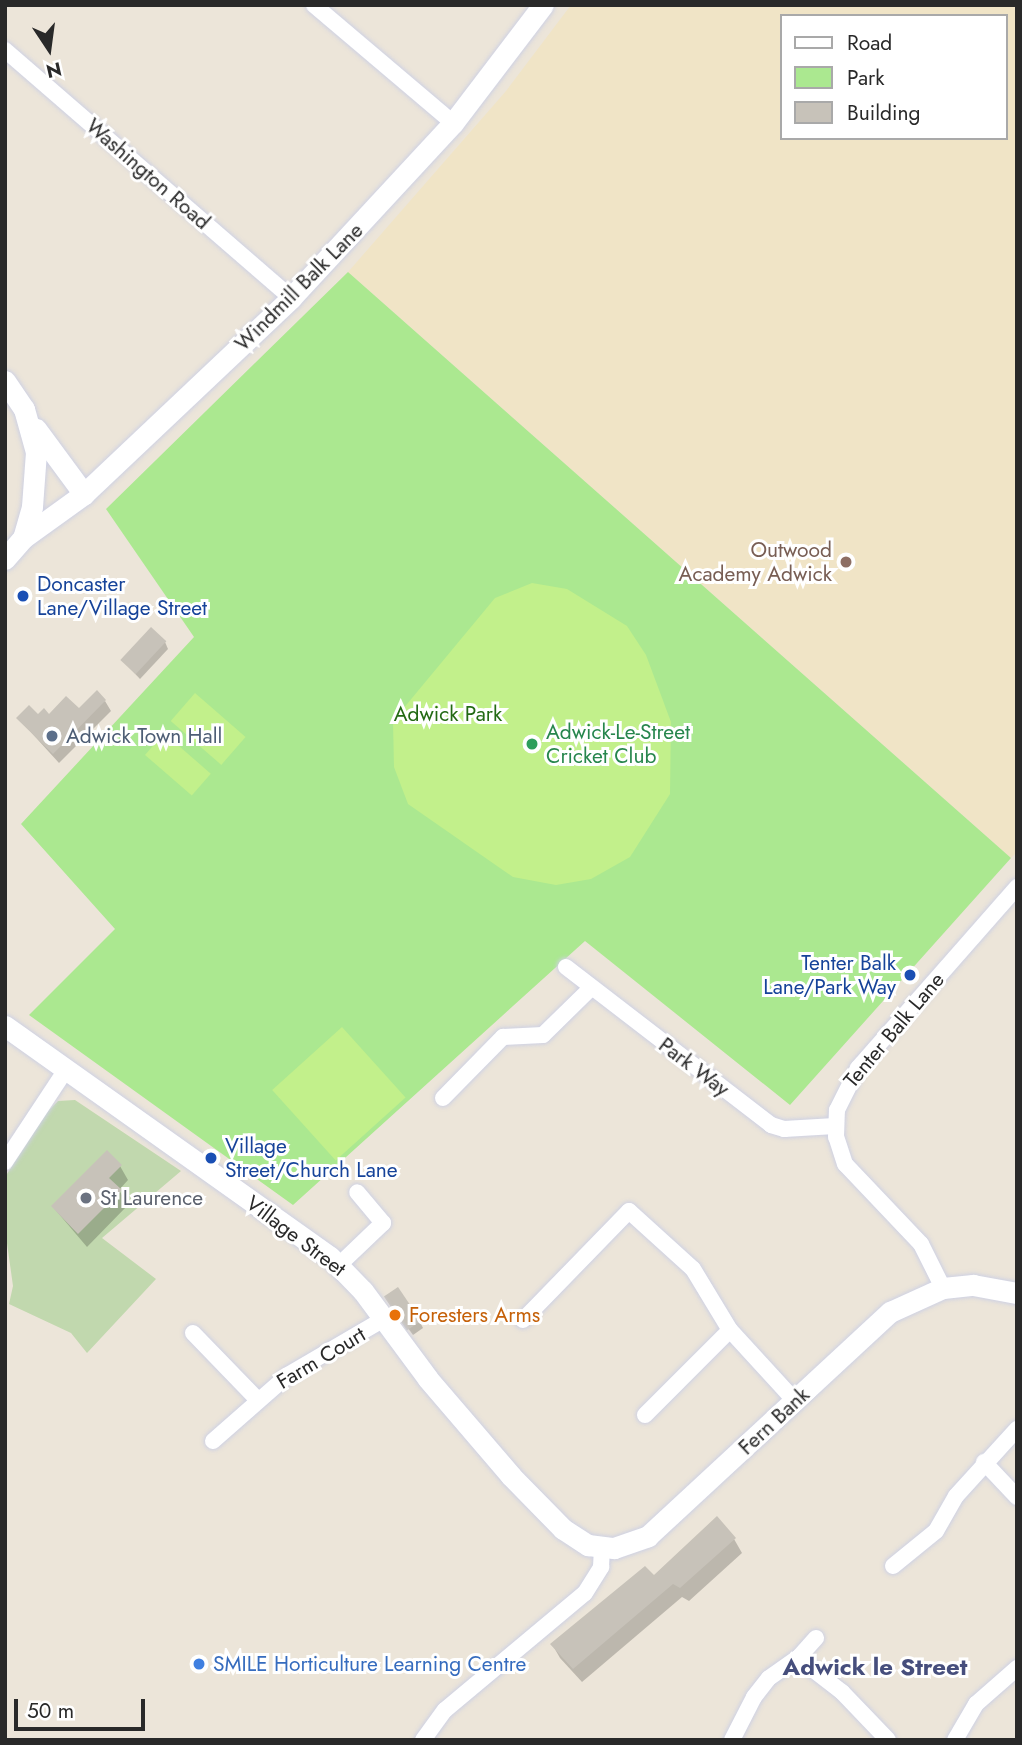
<!DOCTYPE html>
<style>
body{margin:0}
#map{position:relative;width:1022px;height:1745px;overflow:hidden;background:#ece5d9;font-family:Jost,sans-serif}
div>[style]{position:absolute}
.education>*{inset:0;background:#f0e4c6}
.green>*{inset:0;background:#abe890}
.cemetery>*{inset:0;background:#c1d8ae}
.pitch>*{inset:0;background:#c2f08b;transform-origin:0 0}
.shadow>*{inset:0;background:#0003}
.building>*{inset:0;background:#c7c2b9;transform-origin:0 0}
.roads{filter:drop-shadow(0 0 2px #ced1e3) drop-shadow(0 0 2px #ced1e3)}
.street>*{height:16px;margin:-8px;padding:0 8px;transform-origin:8px;border-radius:8px;background:#fff}
.secondary>*{height:21px;margin:-10.5px;padding:0 10.5px;transform-origin:10.5px;border-radius:10.5px;background:#fff}
.dots>*{width:19px;height:19px;translate:-50% -50%;box-sizing:border-box;border:4px solid #fff;border-radius:50%}
span{translate:-50% -50%;white-space:nowrap;text-align:center;line-height:1.15;-webkit-text-stroke:6px #fff;paint-order:stroke}
.street-label{font-size:21px;color:#292929}
.education-label{font-size:21px;color:#785e54}
.right{translate:-100% -50%;text-align:right}
.transit-label{font-size:21px;color:#164399}
.left{translate:0 -50%;text-align:left}
.park-label{font-size:21px;color:#236a14}
.leisure-label{font-size:21px;color:#27864d}
.service-label{font-size:21px;color:#4e5e75}
.worship-label{font-size:21px;color:#5b616d}
.food-label{font-size:21px;color:#c56008}
.shop-label{font-size:21px;color:#366cbe}
.quarter-label{font-size:24px;color:#464e7c;font-weight:700}
.frame{position:absolute;inset:0;border:7px solid #292929;pointer-events:none}
.legend{position:absolute;left:780px;top:14px;width:228px;height:126px;box-sizing:border-box;background:#fff;border:2px solid #a9a9a9;margin:0;padding:9px 12px;list-style:none;font-size:21px;color:#292929}
.legend li{display:flex;align-items:center;gap:14px;height:35px}
.legend b{width:35px;border:2px solid #a9a9a9}
.north{position:absolute;left:14px;top:14px;width:70px;height:70px;-webkit-text-stroke:5px #fff;paint-order:stroke;rotate:167deg;font-size:19px;font-weight:700;line-height:28px;text-align:center;color:#292929}
.north::after{content:'';display:block;margin:auto;width:24px;height:32px;background:#292929;clip-path:polygon(50% 0,100% 100%,50% 72%,0 100%)}
.scale{position:absolute;left:14px;top:1699px;width:131px;height:32px;box-sizing:border-box;border:4px solid #292929;border-top:0;padding-left:9px;font-size:21px;line-height:24px;white-space:nowrap;color:#292929;-webkit-text-stroke:5px #fff;paint-order:stroke}
</style>
<div id="map">
<div class="education">
<i style="clip-path:polygon(evenodd,571px 5px,1017px 5px,1017px 852px,1011px 858px,348px 272px,506px 91px,571px 5px,782px 16px,1006px 16px,1006px 138px,782px 138px,782px 16px)"></i>
</div>
<div class="green">
<i style="clip-path:polygon(348px 272px,1011px 858px,790px 1105px,585px 941px,293px 1205px,29px 1015px,115px 929px,21px 824px,194px 637px,106px 509px)"></i>
</div>
<div class="cemetery">
<i style="clip-path:polygon(75px 1100px,181px 1171px,102px 1238px,156px 1279px,87px 1353px,71px 1333px,9px 1304px,13px 1286px,5px 1229px,5px 1177px,46px 1113px,58px 1101px)"></i>
</div>
<div class="pitch">
<i style="clip-path:polygon(532px 583px,567px 589px,627px 626px,646px 655px,671px 722px,670px 794px,630px 857px,591px 879px,556px 885px,513px 877px,408px 804px,394px 767px,393px 721px,495px 598px)"></i>
<i style="left:195px;top:693px;width:67px;height:37px;rotate:41deg"></i>
<i style="left:164px;top:733px;width:62px;height:29px;rotate:41deg"></i>
<i style="left:342px;top:1027px;width:95px;height:94px;rotate:48deg"></i>
</div>
<div class="shadow">
<i style="clip-path:polygon(165px 642px,168px 649px,140px 679px,122px 660px)"></i>
<i style="clip-path:polygon(105px 701px,111px 711px,59px 763px,18px 718px,79px 711px)"></i>
<i style="clip-path:polygon(120px 1166px,128px 1180px,119px 1190px,128px 1205px,87px 1247px,53px 1207px)"></i>
<i style="clip-path:polygon(390px 1304px,420px 1322px,423px 1328px,413px 1335px)"></i>
<i style="clip-path:polygon(734px 1539px,742px 1553px,689px 1601px,682px 1597px,582px 1682px,560px 1658px,552px 1644px,654px 1578px)"></i>
</div>
<div class="building">
<i style="left:151px;top:627px;width:21px;height:45px;rotate:43deg"></i>
<i style="clip-path:polygon(97px 690px,106px 700px,53px 754px,16px 718px,29px 705px,38px 714px,44px 708px,49px 714px,66px 696px,79px 708px)"></i>
<i style="clip-path:polygon(107px 1150px,122px 1165px,109px 1178px,122px 1190px,78px 1234px,51px 1206px)"></i>
<i style="left:398px;top:1287px;width:41px;height:17px;rotate:56deg"></i>
<i style="clip-path:polygon(717px 1516px,736px 1538px,680px 1588px,673px 1584px,573px 1669px,550px 1644px,645px 1566px,654px 1575px)"></i>
</div>
<div class="roads">
<div class="street">
<i style="left:314px;top:5px;width:182px;rotate:40.3deg"></i>
<i style="left:5px;top:50px;width:379px;rotate:40.9deg"></i>
<i style="left:566px;top:967px;width:259px;rotate:37.6deg"></i>
<i style="left:771px;top:1125px;width:14px;rotate:17deg"></i>
<i style="left:784px;top:1129px;width:51px;rotate:-3.4deg"></i>
<i style="left:443px;top:1098px;width:86px;rotate:-45.5deg"></i>
<i style="left:503px;top:1037px;width:40px;rotate:-2.9deg"></i>
<i style="left:543px;top:1035px;width:67px;rotate:-44.4deg"></i>
<i style="left:5px;top:1162px;width:109px;rotate:-56.6deg"></i>
<i style="left:339px;top:1265px;width:61px;rotate:-43.7deg"></i>
<i style="left:383px;top:1223px;width:40px;rotate:-130deg"></i>
<i style="left:943px;top:1288px;width:49px;rotate:-116.6deg"></i>
<i style="left:921px;top:1244px;width:110px;rotate:-133.5deg"></i>
<i style="left:845px;top:1164px;width:28px;rotate:-108deg"></i>
<i style="left:836px;top:1137px;width:27px;rotate:-88deg"></i>
<i style="left:837px;top:1110px;width:47px;rotate:-63.4deg"></i>
<i style="left:858px;top:1068px;width:241px;rotate:-48.7deg"></i>
<i style="left:523px;top:1320px;width:152px;rotate:-45.8deg"></i>
<i style="left:629px;top:1211px;width:86px;rotate:42.2deg"></i>
<i style="left:693px;top:1269px;width:71px;rotate:58.8deg"></i>
<i style="left:730px;top:1330px;width:98px;rotate:47.5deg"></i>
<i style="left:193px;top:1333px;width:92px;rotate:45.9deg"></i>
<i style="left:645px;top:1415px;width:120px;rotate:-45deg"></i>
<i style="left:213px;top:1441px;width:100px;rotate:-41.3deg"></i>
<i style="left:288px;top:1375px;width:111px;rotate:-30.3deg"></i>
<i style="left:984px;top:1462px;width:48px;rotate:46.7deg"></i>
<i style="left:893px;top:1566px;width:55px;rotate:-39.1deg"></i>
<i style="left:936px;top:1531px;width:40px;rotate:-60.3deg"></i>
<i style="left:956px;top:1496px;width:91px;rotate:-47.7deg"></i>
<i style="left:798px;top:1658px;width:27px;rotate:-48deg"></i>
<i style="left:423px;top:1740px;width:37px;rotate:-54deg"></i>
<i style="left:445px;top:1710px;width:182px;rotate:-39.9deg"></i>
<i style="left:585px;top:1593px;width:31px;rotate:-58deg"></i>
<i style="left:601px;top:1567px;width:19px;rotate:-87deg"></i>
<i style="left:732px;top:1740px;width:48px;rotate:-62.9deg"></i>
<i style="left:754px;top:1697px;width:24px;rotate:-52deg"></i>
<i style="left:769px;top:1678px;width:35px;rotate:-35deg"></i>
<i style="left:798px;top:1658px;width:56px;rotate:37.7deg"></i>
<i style="left:842px;top:1692px;width:66px;rotate:46.2deg"></i>
<i style="left:955px;top:1740px;width:42px;rotate:-59.7deg"></i>
<i style="left:976px;top:1704px;width:55px;rotate:-41.3deg"></i>
</div>
<div class="secondary">
<i style="left:5px;top:381px;width:34px;rotate:56deg"></i>
<i style="left:24px;top:409px;width:45px;rotate:74.4deg"></i>
<i style="left:36px;top:452px;width:55px;rotate:94.2deg"></i>
<i style="left:32px;top:507px;width:32px;rotate:106deg"></i>
<i style="left:23px;top:538px;width:28px;rotate:131deg"></i>
<i style="left:36px;top:429px;width:81px;rotate:53.6deg"></i>
<i style="left:23px;top:538px;width:75px;rotate:-35.8deg"></i>
<i style="left:84px;top:494px;width:285px;rotate:-43.4deg"></i>
<i style="left:291px;top:298px;width:238px;rotate:-47.2deg"></i>
<i style="left:453px;top:123px;width:148px;rotate:-52.7deg"></i>
<i style="left:5px;top:1026px;width:399px;rotate:35.4deg"></i>
<i style="left:330px;top:1257px;width:47px;rotate:45.9deg"></i>
<i style="left:363px;top:1291px;width:109px;rotate:53.5deg"></i>
<i style="left:428px;top:1379px;width:128px;rotate:49.4deg"></i>
<i style="left:511px;top:1476px;width:74px;rotate:45.5deg"></i>
<i style="left:563px;top:1529px;width:30px;rotate:33deg"></i>
<i style="left:588px;top:1545px;width:26px;rotate:7deg"></i>
<i style="left:614px;top:1548px;width:36px;rotate:-19deg"></i>
<i style="left:648px;top:1536px;width:330px;rotate:-42.8deg"></i>
<i style="left:890px;top:1312px;width:58px;rotate:-24.4deg"></i>
<i style="left:943px;top:1288px;width:30px;rotate:-6deg"></i>
<i style="left:973px;top:1285px;width:45px;rotate:10.3deg"></i>
</div>
</div>
<div class="dots">
<i style="left:846px;top:562px;background:#8d6e63"></i>
<i style="left:23px;top:596px;background:#1a4fb4"></i>
<i style="left:52px;top:736px;background:#5c6f8a"></i>
<i style="left:532px;top:744px;background:#2e9e5b"></i>
<i style="left:910px;top:975px;background:#1a4fb4"></i>
<i style="left:211px;top:1158px;background:#1a4fb4"></i>
<i style="left:86px;top:1198px;background:#6b7280"></i>
<i style="left:395px;top:1315px;background:#e8710a"></i>
<i style="left:199px;top:1664px;background:#3f7fe0"></i>
</div>
<div class="street-label">
<span style="left:148px;top:174px;rotate:41deg">Washington Road</span>
<span style="left:299px;top:287px;rotate:-45deg">Windmill Balk Lane</span>
<span style="left:894px;top:1030px;rotate:-50deg">Tenter Balk Lane</span>
<span style="left:694px;top:1067px;rotate:37deg">Park Way</span>
<span style="left:296px;top:1236px;rotate:37deg">Village Street</span>
<span style="left:321px;top:1358px;rotate:-31deg">Farm Court</span>
<span style="left:774px;top:1421px;rotate:-43deg">Fern Bank</span>
</div>
<div class="education-label">
<span class="right" style="left:832px;top:562px">Outwood<br>Academy Adwick</span>
</div>
<div class="transit-label">
<span class="left" style="left:37px;top:596px">Doncaster<br>Lane/Village Street</span>
<span class="right" style="left:896px;top:975px">Tenter Balk<br>Lane/Park Way</span>
<span class="left" style="left:225px;top:1158px">Village<br>Street/Church Lane</span>
</div>
<div class="park-label">
<span style="left:448px;top:714px">Adwick Park</span>
</div>
<div class="leisure-label">
<span class="left" style="left:546px;top:744px">Adwick-Le-Street<br>Cricket Club</span>
</div>
<div class="service-label">
<span class="left" style="left:66px;top:736px">Adwick Town Hall</span>
</div>
<div class="worship-label">
<span class="left" style="left:100px;top:1198px">St Laurence</span>
</div>
<div class="food-label">
<span class="left" style="left:409px;top:1315px">Foresters Arms</span>
</div>
<div class="shop-label">
<span class="left" style="left:213px;top:1664px">SMILE Horticulture Learning Centre</span>
</div>
<div class="quarter-label">
<span style="left:875px;top:1667px">Adwick le Street</span>
</div>
<div class="frame"></div>
<ul class="legend">
<li><b style="height:9px;background:#fff"></b>Road</li>
<li><b style="height:19px;background:#abe890"></b>Park</li>
<li><b style="height:19px;background:#c7c2b9"></b>Building</li>
</ul>
<div class="north">N</div>
<div class="scale">50 m</div>
</div>
